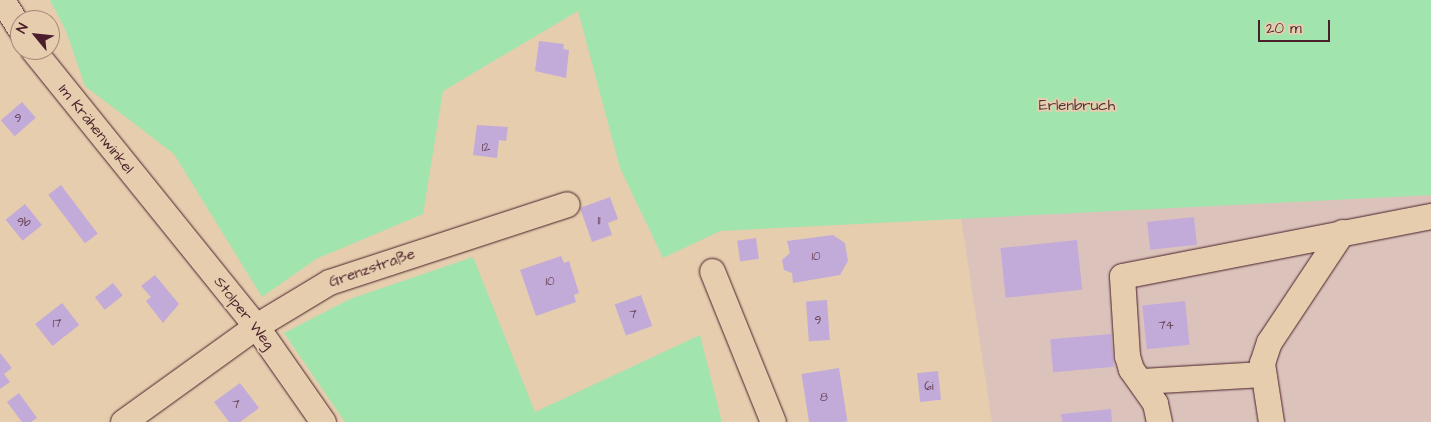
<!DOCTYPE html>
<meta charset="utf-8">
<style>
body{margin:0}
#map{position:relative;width:1431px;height:422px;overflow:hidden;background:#e5cdae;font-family:"Architects Daughter",sans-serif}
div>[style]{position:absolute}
.built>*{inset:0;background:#dbc3bb}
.green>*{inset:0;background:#a2e4ae}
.building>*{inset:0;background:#c3abd9;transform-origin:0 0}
.roads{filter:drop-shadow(0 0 1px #4a1f2b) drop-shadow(0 0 1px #4a1f2b)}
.minor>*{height:25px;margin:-12.5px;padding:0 12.5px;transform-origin:12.5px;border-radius:12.5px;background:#e5cdae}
span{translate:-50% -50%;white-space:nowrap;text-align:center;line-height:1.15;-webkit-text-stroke:4px #e5cdae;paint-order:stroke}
.number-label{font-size:12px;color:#684256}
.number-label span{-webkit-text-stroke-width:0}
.park-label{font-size:15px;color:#533338}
.street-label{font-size:15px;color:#4a1f2b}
.north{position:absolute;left:10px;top:10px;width:50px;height:50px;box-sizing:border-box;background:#e5cdae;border:1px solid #a7877a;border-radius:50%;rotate:298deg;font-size:14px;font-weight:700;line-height:20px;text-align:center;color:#4a1f2b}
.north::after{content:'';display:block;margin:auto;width:18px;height:22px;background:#4a1f2b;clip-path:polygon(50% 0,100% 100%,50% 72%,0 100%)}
.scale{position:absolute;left:1258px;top:20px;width:72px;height:22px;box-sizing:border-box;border:2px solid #4a1f2b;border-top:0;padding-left:6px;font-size:15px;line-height:18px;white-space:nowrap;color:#4a1f2b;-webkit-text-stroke:4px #e5cdae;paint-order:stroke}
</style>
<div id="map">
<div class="built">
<i style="clip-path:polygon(1431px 195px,1431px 422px,992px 422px,961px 218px)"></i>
</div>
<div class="green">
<i style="clip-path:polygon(50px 0,1431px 0,1431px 195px,720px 231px,663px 258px,620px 168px,578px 11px,443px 91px,423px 214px,316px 259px,262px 297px,174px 154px,85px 86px,66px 31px)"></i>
<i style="clip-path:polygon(473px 257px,535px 412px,700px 335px,722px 422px,345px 422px,284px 333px,350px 299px)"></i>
</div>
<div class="building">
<i style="clip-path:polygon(539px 41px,564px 44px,563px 49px,569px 50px,566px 78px,535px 71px)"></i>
<i style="left:22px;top:102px;width:21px;height:28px;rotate:49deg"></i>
<i style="clip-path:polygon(477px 125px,508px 127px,506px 141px,499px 140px,497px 158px,473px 155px)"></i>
<i style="left:61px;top:185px;width:61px;height:16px;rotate:53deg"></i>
<i style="clip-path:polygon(610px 197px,618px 219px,608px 223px,612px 235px,592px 242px,580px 208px)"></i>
<i style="left:25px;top:204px;width:27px;height:25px;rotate:51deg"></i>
<i style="left:1194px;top:217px;width:28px;height:47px;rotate:84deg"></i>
<i style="clip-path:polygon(833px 235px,845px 243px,848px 261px,840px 275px,793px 283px,792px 273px,784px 270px,782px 260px,790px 253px,787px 241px)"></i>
<i style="left:756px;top:238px;width:21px;height:19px;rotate:82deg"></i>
<i style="left:1077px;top:240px;width:50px;height:77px;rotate:84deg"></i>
<i style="clip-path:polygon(561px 256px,564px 263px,569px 261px,579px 293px,574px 295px,576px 302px,536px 316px,520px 270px)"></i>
<i style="clip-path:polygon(155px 275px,179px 304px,163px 323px,146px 301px,151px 297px,141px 286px)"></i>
<i style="left:113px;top:283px;width:16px;height:23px;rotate:52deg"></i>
<i style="left:641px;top:295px;width:33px;height:28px;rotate:70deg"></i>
<i style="left:827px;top:300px;width:40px;height:21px;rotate:86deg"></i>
<i style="left:1185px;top:301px;width:44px;height:43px;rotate:84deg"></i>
<i style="left:62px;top:303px;width:28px;height:34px;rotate:52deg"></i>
<i style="left:1111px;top:334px;width:33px;height:61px;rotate:85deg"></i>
<i style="clip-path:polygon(0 353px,12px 368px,4px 374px,10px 382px,0 389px)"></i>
<i style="left:839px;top:368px;width:54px;height:38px;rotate:81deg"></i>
<i style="left:938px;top:371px;width:29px;height:21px;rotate:84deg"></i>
<i style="clip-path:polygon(240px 383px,259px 408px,240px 422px,229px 422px,214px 402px)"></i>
<i style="clip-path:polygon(19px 393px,37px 418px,31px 422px,22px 422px,7px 402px)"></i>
<i style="clip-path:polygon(1111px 409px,1112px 422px,1062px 422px,1061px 414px)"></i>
</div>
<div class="roads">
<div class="minor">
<i style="left:2px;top:0;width:34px;rotate:58deg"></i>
<i style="left:33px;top:50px;width:355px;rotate:51.1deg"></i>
<i style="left:256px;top:326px;width:117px;rotate:55.1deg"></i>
<i style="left:712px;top:271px;width:163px;rotate:68deg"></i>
<i style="left:1142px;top:381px;width:121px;rotate:-3.3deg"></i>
<i style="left:123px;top:422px;width:164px;rotate:-35.8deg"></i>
<i style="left:256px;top:326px;width:85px;rotate:-31.1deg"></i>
<i style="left:329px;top:282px;width:250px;rotate:-18.1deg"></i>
<i style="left:1159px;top:422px;width:19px;rotate:-102deg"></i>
<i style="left:1155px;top:403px;width:42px;rotate:-125.2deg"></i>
<i style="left:1131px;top:369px;width:14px;rotate:-107deg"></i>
<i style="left:1127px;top:356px;width:80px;rotate:-93.6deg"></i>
<i style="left:1122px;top:276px;width:315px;rotate:-11deg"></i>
<i style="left:1271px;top:422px;width:60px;rotate:-98.7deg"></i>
<i style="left:1262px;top:363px;width:22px;rotate:-72deg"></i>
<i style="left:1269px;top:342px;width:132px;rotate:-56.4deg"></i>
</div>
</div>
<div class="number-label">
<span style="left:18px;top:119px">9</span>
<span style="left:486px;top:148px">12</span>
<span style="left:599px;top:221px">11</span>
<span style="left:24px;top:223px">9b</span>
<span style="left:816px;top:257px">10</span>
<span style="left:550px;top:282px">10</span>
<span style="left:633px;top:315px">7</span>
<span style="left:818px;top:321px">9</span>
<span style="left:57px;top:324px">17</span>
<span style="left:1166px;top:326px">74</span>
<span style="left:929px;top:387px">6i</span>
<span style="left:824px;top:398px">8</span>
<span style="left:236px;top:405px">7</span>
</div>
<div class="park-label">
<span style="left:1077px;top:106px">Erlenbruch</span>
</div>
<div class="street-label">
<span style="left:96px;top:129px;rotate:51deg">Im Krähenwinkel</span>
<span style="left:372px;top:268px;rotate:-19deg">Grenzstraße</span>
<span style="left:244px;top:313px;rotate:52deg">Stolper Weg</span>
</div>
<div class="north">N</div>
<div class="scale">20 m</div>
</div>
